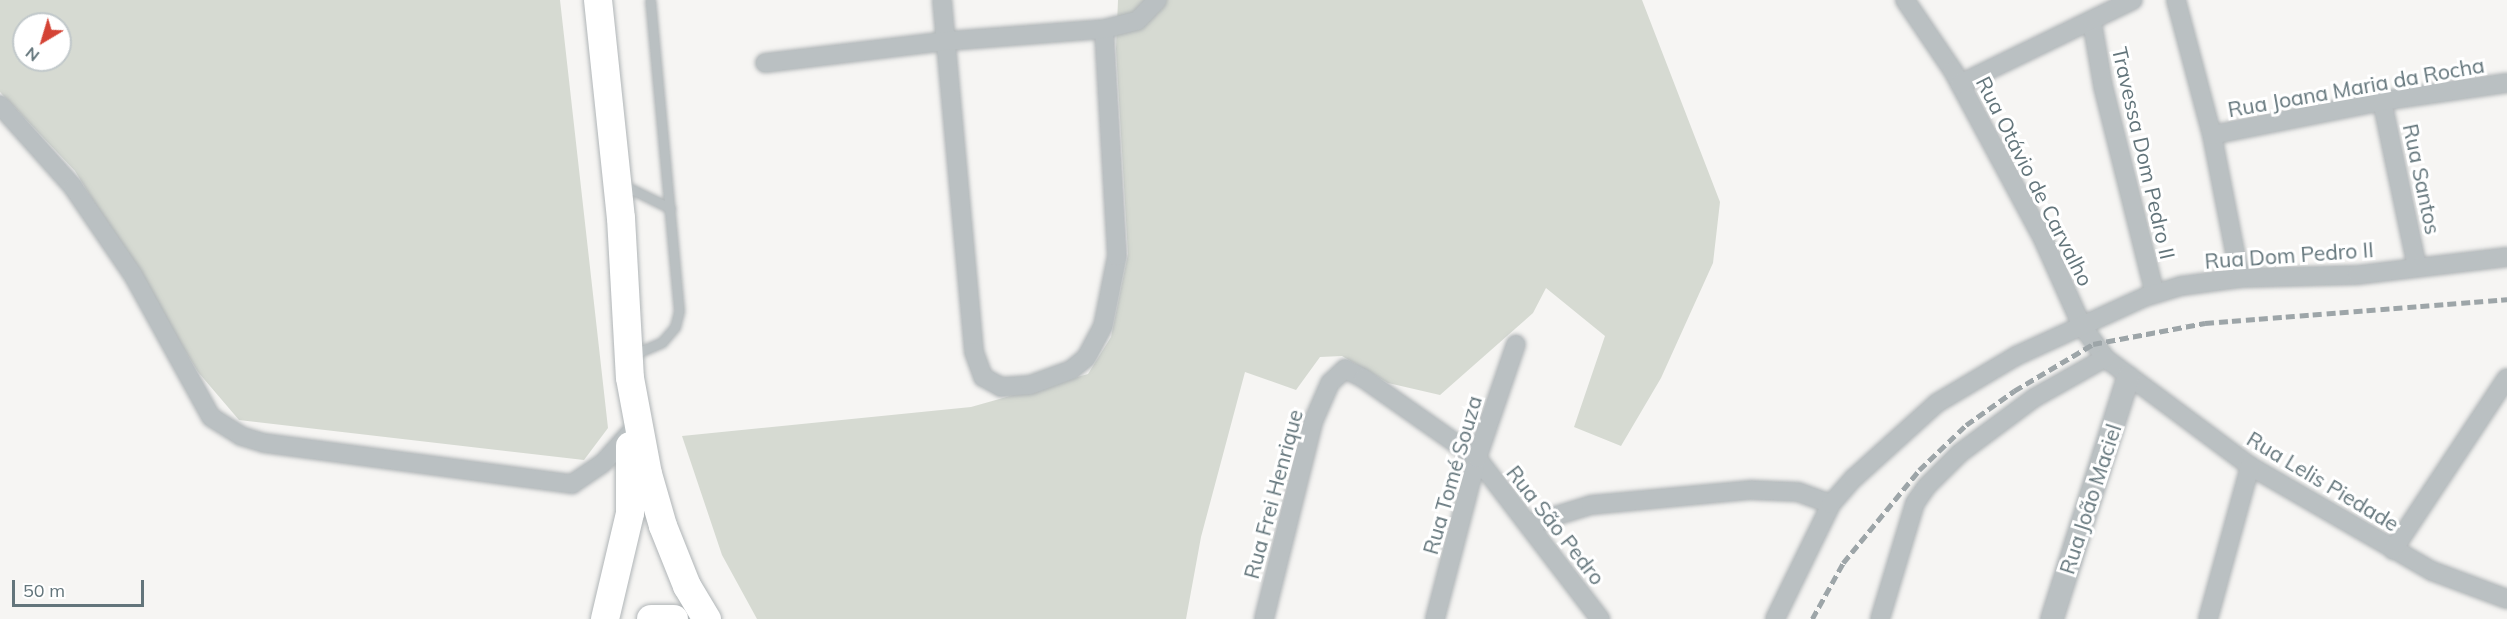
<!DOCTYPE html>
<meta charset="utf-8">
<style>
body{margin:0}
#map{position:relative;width:2507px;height:619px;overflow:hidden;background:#f6f5f3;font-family:Mulish,sans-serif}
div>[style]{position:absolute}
.green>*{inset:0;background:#d6dad2}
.roads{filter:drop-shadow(0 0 2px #b0b5b7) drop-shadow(0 0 2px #b0b5b7)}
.service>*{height:9px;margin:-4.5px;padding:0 4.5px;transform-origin:4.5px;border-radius:4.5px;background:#bac0c2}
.minor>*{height:18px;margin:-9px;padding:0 9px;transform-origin:9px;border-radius:9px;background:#bac0c2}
.tertiary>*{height:22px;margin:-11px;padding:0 11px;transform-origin:11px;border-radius:11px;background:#bac0c2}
.trunk>*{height:28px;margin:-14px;padding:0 14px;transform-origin:14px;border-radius:14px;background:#fff}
.rail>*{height:4.5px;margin-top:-2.25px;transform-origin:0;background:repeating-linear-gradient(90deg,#9da5a8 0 9px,transparent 0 13.5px)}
span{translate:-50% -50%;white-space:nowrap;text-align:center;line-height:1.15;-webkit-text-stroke:6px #fff;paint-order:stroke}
.street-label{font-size:21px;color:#63757b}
.north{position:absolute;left:12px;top:12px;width:60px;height:60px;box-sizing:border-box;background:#fff;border:2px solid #c1c8ca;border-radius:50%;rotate:218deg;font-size:16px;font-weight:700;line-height:24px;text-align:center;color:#63757b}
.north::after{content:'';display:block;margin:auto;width:21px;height:27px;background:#d44335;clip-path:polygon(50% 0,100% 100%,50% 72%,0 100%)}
.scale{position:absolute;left:12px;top:580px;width:132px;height:27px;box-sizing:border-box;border:3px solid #63757b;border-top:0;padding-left:8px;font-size:18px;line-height:21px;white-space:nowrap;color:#63757b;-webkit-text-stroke:4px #fff;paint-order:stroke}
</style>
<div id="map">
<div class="green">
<i style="clip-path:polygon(evenodd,0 0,560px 0,608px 428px,584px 460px,239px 420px,198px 372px,75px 171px,0 92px,0 0,24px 24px,60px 24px,60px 60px,24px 60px,24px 24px)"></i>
<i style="clip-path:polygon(1118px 0,1642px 0,1720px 202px,1713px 263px,1661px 378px,1621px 446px,1574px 427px,1605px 336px,1546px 288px,1533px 313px,1440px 395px,1388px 383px,1342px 356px,1320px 357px,1296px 390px,1245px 372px,1201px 537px,1186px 619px,757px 619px,722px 555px,682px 436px,971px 407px,1088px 374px,1111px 337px,1128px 254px,1116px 49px)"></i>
</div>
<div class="roads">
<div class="service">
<i style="left:621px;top:184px;width:55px;rotate:26.1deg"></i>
<i style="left:632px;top:355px;width:33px;rotate:-23deg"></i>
<i style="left:662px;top:342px;width:20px;rotate:-49deg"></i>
<i style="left:675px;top:327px;width:16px;rotate:-76deg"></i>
<i style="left:679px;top:311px;width:312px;rotate:-95.3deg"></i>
</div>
<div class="minor">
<i style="left:942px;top:0;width:353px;rotate:84.8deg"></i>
<i style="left:974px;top:352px;width:27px;rotate:70deg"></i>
<i style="left:983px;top:377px;width:21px;rotate:29deg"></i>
<i style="left:1001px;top:387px;width:29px;rotate:-4deg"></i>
<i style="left:1030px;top:385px;width:44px;rotate:-20.1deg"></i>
<i style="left:1071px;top:370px;width:19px;rotate:-39deg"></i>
<i style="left:1086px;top:358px;width:36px;rotate:-62deg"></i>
<i style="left:1103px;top:326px;width:71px;rotate:-78.7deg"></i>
<i style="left:1117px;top:256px;width:227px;rotate:-93.3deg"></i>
<i style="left:1905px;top:0;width:86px;rotate:55.9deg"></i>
<i style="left:1953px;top:71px;width:191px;rotate:61.8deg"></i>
<i style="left:2043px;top:239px;width:95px;rotate:65.9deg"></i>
<i style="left:2082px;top:326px;width:39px;rotate:54deg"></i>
<i style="left:2105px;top:358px;width:181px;rotate:36.7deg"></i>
<i style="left:2250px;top:466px;width:210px;rotate:30deg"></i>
<i style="left:2432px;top:571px;width:80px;rotate:20.5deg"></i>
<i style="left:2176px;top:0;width:140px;rotate:75.1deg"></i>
<i style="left:2212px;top:135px;width:146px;rotate:78.9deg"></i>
<i style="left:2092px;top:22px;width:65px;rotate:80.2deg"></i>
<i style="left:2103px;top:86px;width:214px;rotate:76deg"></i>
<i style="left:765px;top:63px;width:184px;rotate:-6.9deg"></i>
<i style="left:948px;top:41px;width:156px;rotate:-4.4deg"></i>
<i style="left:1104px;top:29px;width:34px;rotate:-14deg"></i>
<i style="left:1137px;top:21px;width:29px;rotate:-46deg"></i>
<i style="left:1960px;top:84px;width:192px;rotate:-25.9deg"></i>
<i style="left:2382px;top:101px;width:170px;rotate:78.1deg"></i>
<i style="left:0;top:105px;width:110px;rotate:48.3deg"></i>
<i style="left:73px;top:187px;width:107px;rotate:55.7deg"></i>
<i style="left:133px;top:275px;width:162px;rotate:61.2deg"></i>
<i style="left:211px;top:417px;width:36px;rotate:32deg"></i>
<i style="left:241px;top:436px;width:24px;rotate:17deg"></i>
<i style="left:264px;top:443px;width:311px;rotate:7.6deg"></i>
<i style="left:572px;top:484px;width:37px;rotate:-34deg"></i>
<i style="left:603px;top:463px;width:40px;rotate:-48deg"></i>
<i style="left:2212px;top:135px;width:173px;rotate:-11.3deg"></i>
<i style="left:2382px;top:101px;width:126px;rotate:-8.2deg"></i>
<i style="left:1529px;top:524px;width:65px;rotate:-17deg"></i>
<i style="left:1591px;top:505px;width:161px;rotate:-5.4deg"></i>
<i style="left:1751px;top:490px;width:47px;rotate:2.4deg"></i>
<i style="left:1798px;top:492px;width:35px;rotate:20deg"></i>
<i style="left:2393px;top:550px;width:206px;rotate:-56.5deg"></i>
<i style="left:1264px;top:619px;width:203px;rotate:-76deg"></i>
<i style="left:1313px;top:422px;width:43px;rotate:-66.4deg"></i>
<i style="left:1330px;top:383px;width:21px;rotate:-43deg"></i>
<i style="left:1345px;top:369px;width:20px;rotate:27deg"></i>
<i style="left:1363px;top:378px;width:139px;rotate:35.1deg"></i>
<i style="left:1477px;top:458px;width:203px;rotate:52.6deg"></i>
<i style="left:1435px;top:619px;width:166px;rotate:-75.4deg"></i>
<i style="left:1477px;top:458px;width:120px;rotate:-71.1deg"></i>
<i style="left:1775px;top:619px;width:128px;rotate:-64deg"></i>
<i style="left:1831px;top:504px;width:35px;rotate:-49deg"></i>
<i style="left:1854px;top:478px;width:112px;rotate:-42.1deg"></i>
<i style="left:1937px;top:403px;width:92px;rotate:-30.7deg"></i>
<i style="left:2016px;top:356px;width:142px;rotate:-24.6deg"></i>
<i style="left:2145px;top:297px;width:38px;rotate:-17deg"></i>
<i style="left:2181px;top:286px;width:60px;rotate:-7.7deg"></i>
<i style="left:2240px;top:278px;width:117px;rotate:-1.5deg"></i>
<i style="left:2357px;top:275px;width:151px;rotate:-6.8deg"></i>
<i style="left:1880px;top:619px;width:121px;rotate:-73.2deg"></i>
<i style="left:1915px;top:503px;width:19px;rotate:-55deg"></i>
<i style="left:1926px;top:487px;width:48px;rotate:-45deg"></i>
<i style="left:1960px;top:453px;width:92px;rotate:-36.6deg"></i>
<i style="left:2034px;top:398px;width:81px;rotate:-29.4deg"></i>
<i style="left:2208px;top:619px;width:159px;rotate:-74.6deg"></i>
</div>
<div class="tertiary">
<i style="left:2052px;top:619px;width:253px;rotate:-72.5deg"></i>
</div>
<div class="trunk">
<i style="left:598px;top:0;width:219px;rotate:84deg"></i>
<i style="left:621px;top:218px;width:160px;rotate:86.8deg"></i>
<i style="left:630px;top:378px;width:98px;rotate:79.4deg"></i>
<i style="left:648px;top:474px;width:54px;rotate:73.9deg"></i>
<i style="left:663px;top:526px;width:65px;rotate:68.2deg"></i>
<i style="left:687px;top:586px;width:39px;rotate:59deg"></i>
<i style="left:605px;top:619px;width:109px;rotate:-76.7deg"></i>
<i style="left:630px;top:513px;width:67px;rotate:-90deg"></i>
<i style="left:651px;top:619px;width:23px"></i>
</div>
</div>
<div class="rail">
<i style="left:1812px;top:619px;width:64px;rotate:-61deg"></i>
<i style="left:1843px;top:563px;width:120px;rotate:-50.7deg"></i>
<i style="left:1919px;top:470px;width:65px;rotate:-43.8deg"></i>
<i style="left:1966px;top:425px;width:59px;rotate:-35.3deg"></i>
<i style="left:2014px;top:391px;width:92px;rotate:-30.7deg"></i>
<i style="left:2093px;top:344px;width:114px;rotate:-10.6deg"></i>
<i style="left:2205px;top:323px;width:303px;rotate:-4.5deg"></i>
</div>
<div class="street-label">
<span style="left:2356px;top:87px;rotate:-10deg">Rua Joana Maria da Rocha</span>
<span style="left:2144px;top:153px;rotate:77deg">Travessa Dom Pedro II</span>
<span style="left:2422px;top:179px;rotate:78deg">Rua Santos</span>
<span style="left:2035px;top:181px;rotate:63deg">Rua Otávio de Carvalho</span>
<span style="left:2289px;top:255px;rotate:-4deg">Rua Dom Pedro II</span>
<span style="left:1452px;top:475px;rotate:-74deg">Rua Tomé Souza</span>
<span style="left:2323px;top:481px;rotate:31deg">Rua Lelis Piedade</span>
<span style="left:1273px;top:494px;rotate:-75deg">Rua Frei Henrique</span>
<span style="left:2090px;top:499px;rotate:-72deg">Rua João Maciel</span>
<span style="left:1556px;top:525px;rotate:52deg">Rua São Pedro</span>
</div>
<div class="north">N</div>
<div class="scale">50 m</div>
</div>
